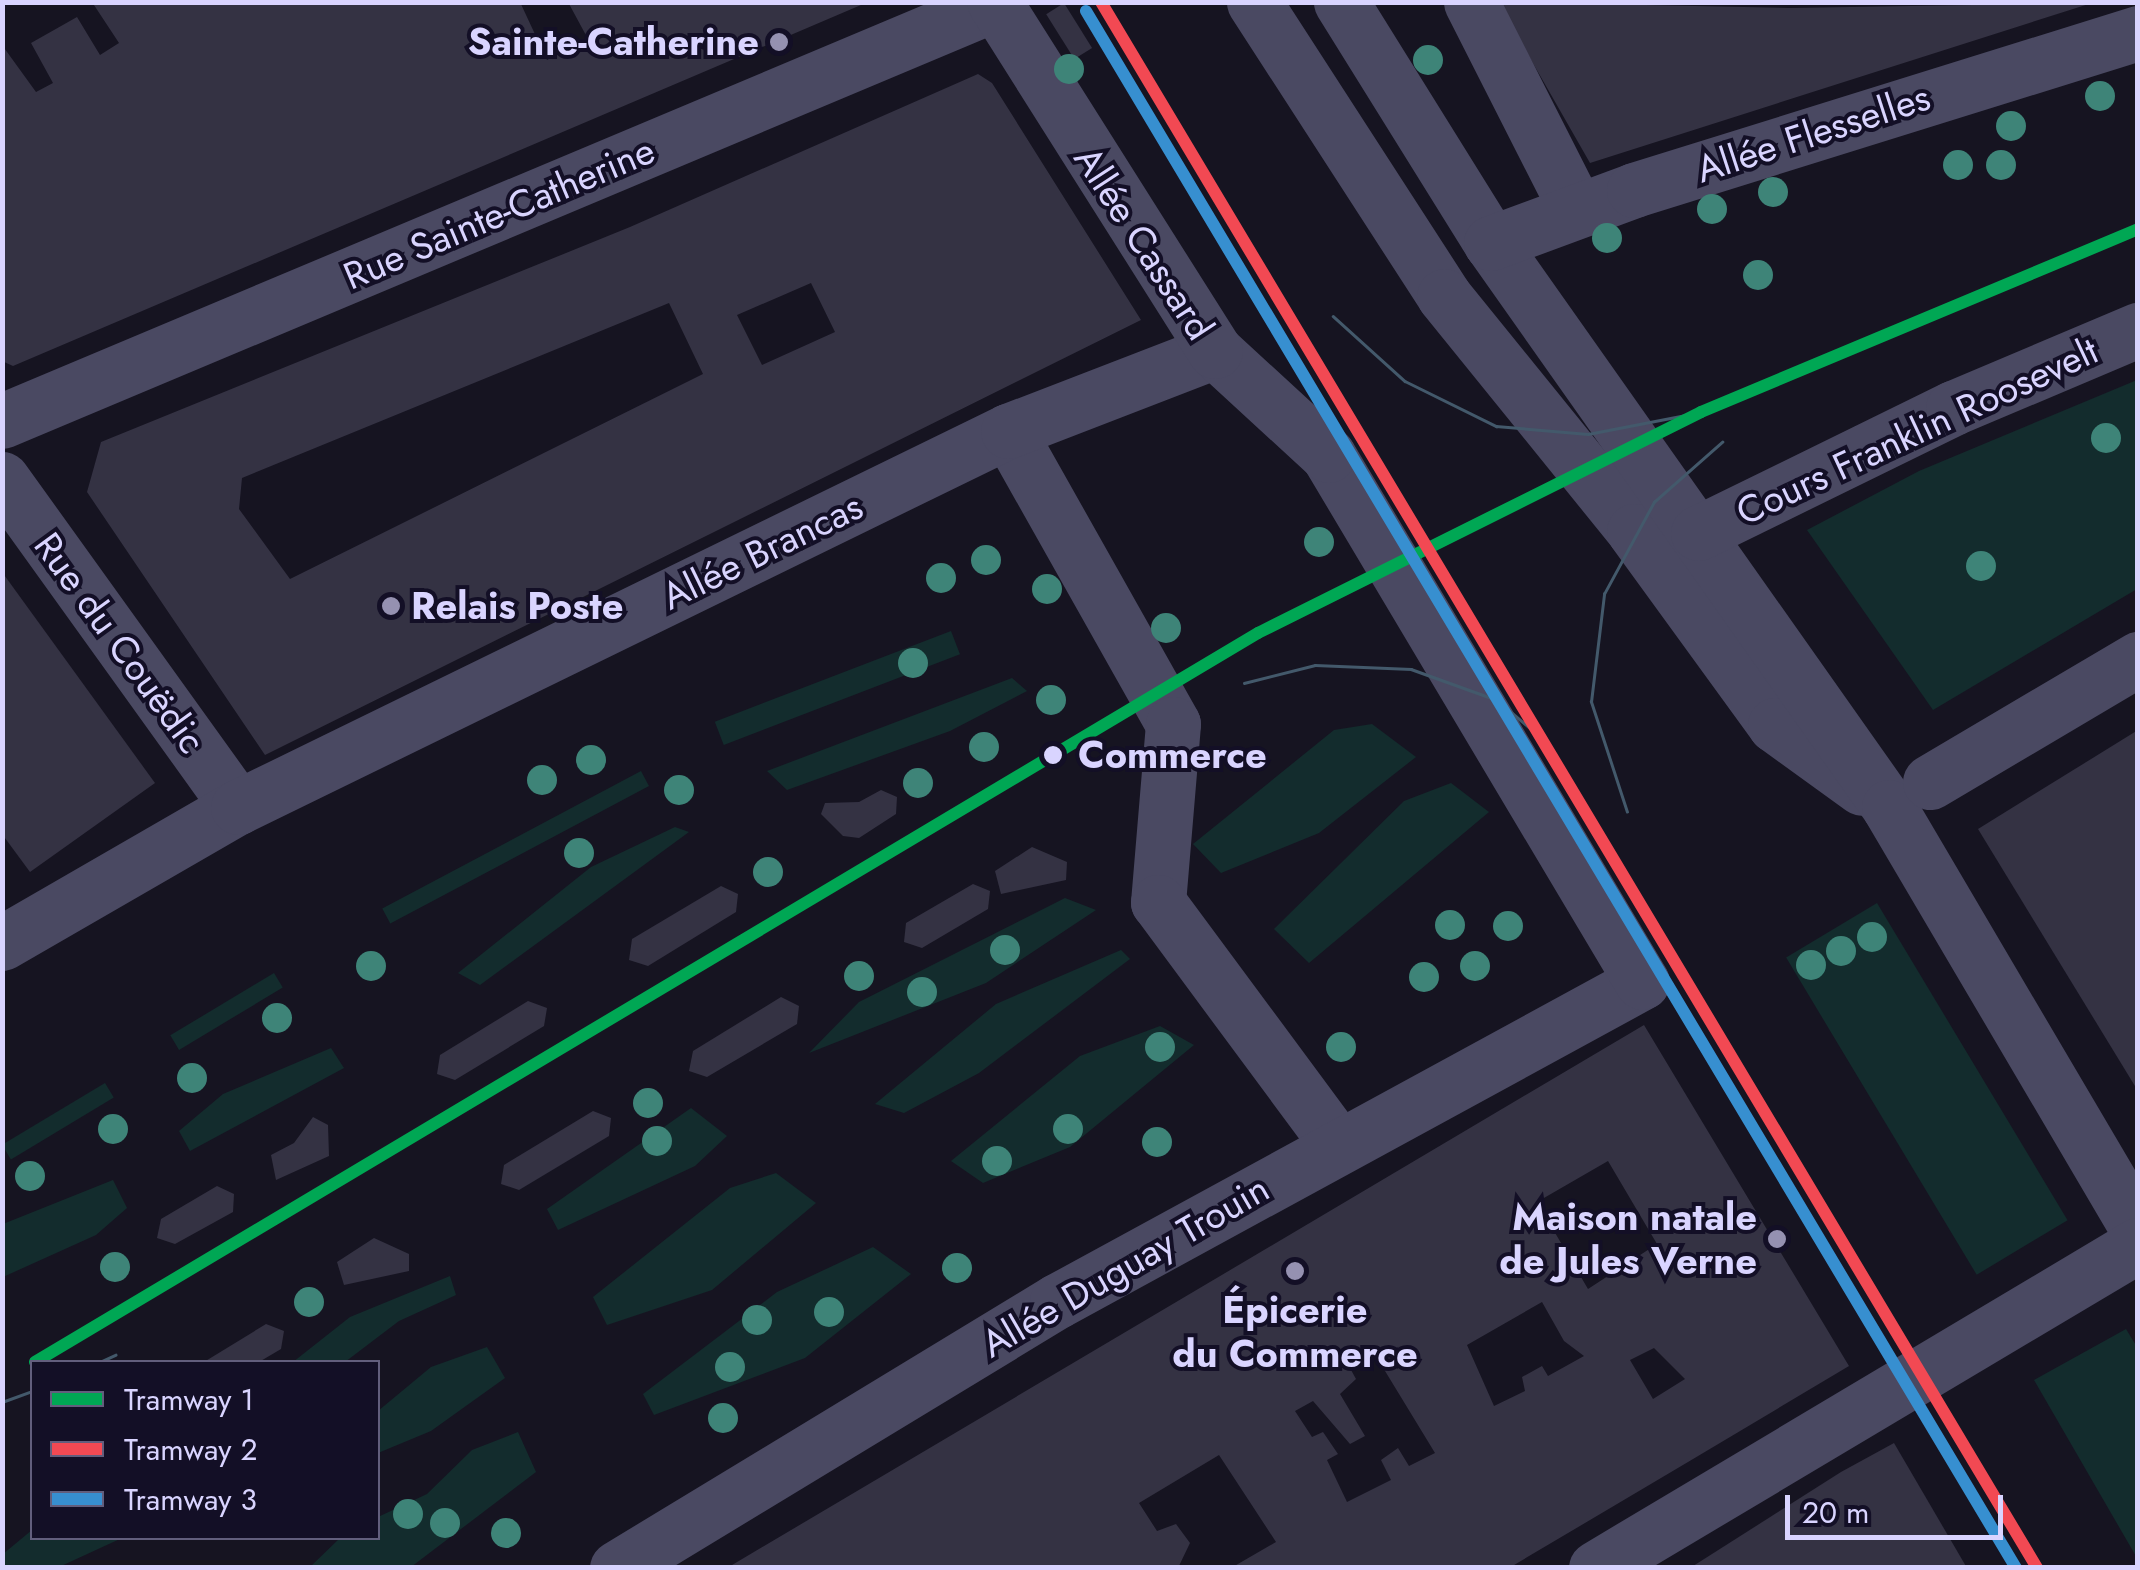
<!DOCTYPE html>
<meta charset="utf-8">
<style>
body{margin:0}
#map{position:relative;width:2140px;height:1570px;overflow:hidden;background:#161421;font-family:Jost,sans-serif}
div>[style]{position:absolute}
.green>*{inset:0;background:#132c2d;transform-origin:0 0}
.building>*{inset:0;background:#343243;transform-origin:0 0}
.street>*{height:55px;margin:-27.5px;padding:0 27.5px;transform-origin:27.5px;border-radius:27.5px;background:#4a4962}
.tram>*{height:2.5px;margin:-1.25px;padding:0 1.25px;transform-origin:1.25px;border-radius:1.25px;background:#43596b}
.tram-1>*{height:12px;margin:-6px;padding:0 6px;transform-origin:6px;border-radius:6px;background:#00a754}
.tram-2>*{height:12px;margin:-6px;padding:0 6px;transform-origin:6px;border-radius:6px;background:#f24953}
.tram-3>*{height:12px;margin:-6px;padding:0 6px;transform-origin:6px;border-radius:6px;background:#378fd0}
.trees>*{width:30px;height:30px;margin:-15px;border-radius:50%;background:#3e8478}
.dots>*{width:28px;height:28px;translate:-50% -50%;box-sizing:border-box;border:5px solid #130f26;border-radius:50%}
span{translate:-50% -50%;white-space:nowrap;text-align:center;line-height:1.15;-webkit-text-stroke:8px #130f26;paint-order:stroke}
.poi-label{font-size:38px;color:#d9d4ff;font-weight:700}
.right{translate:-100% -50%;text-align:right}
.left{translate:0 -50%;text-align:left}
.street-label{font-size:38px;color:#d9d4ff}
.stop-label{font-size:38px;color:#d9d4ff;font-weight:700}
.frame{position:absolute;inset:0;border:5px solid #d9d4ff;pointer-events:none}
.legend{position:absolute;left:30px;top:1360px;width:350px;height:180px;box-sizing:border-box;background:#130f26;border:2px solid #625e7d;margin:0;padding:12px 18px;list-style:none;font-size:30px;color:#d9d4ff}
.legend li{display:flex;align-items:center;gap:20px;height:50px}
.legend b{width:50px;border:2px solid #625e7d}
.scale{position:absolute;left:1785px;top:1495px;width:218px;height:45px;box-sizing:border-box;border:5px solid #d9d4ff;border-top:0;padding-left:12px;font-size:30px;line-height:35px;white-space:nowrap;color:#d9d4ff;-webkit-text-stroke:8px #130f26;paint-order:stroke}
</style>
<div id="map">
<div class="green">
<i style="clip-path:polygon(2137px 380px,2137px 589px,1933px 710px,1807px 530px,1919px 471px)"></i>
<i style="left:951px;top:631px;width:25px;height:253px;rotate:69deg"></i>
<i style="clip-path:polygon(1012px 678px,1027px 691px,950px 731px,787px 790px,767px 771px)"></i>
<i style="clip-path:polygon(1372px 724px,1416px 757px,1319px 833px,1221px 873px,1193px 844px,1334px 730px)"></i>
<i style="left:641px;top:771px;width:17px;height:293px;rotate:62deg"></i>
<i style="clip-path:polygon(1451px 783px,1489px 812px,1309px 963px,1274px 929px,1404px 801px)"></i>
<i style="clip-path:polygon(675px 827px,689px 832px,480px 985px,458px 973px,591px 867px)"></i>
<i style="clip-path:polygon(1065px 898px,1096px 910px,986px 983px,809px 1053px,859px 1002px)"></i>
<i style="left:1877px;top:903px;width:370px;height:106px;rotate:59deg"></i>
<i style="clip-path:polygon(1121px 950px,1130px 959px,979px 1073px,904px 1113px,875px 1104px,996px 1004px)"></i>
<i style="left:274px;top:973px;width:17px;height:121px;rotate:59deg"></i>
<i style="clip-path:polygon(1160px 1026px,1194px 1045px,1070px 1147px,983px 1183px,951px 1161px,1080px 1056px)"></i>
<i style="clip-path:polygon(331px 1048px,344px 1068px,190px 1151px,179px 1131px,223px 1094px)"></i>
<i style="left:105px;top:1083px;width:17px;height:120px;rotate:59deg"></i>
<i style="clip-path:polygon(691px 1108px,727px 1136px,695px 1166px,558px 1230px,547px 1209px)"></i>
<i style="clip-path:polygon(776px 1173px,816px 1203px,712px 1290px,607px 1325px,593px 1297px,730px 1188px)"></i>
<i style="clip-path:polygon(113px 1180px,127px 1208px,96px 1235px,3px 1277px,3px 1224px)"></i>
<i style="clip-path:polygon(873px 1247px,911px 1274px,805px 1358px,654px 1415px,643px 1394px,777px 1292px)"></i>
<i style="clip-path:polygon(450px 1276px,456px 1295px,399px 1321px,345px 1362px,293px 1362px,350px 1317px)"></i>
<i style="clip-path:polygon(2126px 1329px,2137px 1347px,2137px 1558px,2034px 1380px)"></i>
<i style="clip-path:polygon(487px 1347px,505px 1378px,431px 1431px,378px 1453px,378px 1411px,431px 1367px)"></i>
<i style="clip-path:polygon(518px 1432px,536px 1472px,411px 1567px,310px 1567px,340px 1538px,378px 1538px,378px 1517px,427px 1494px,472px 1450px)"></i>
<i style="clip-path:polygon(32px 1530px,32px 1538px,122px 1538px,59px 1567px,3px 1567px,3px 1554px)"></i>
</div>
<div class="building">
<i style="clip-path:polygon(92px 2px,520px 2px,547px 60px,588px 39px,568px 2px,868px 2px,13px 366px,2px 361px,2px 45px,36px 92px,53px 83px,31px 43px,77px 17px,100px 55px,119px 43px)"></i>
<i style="clip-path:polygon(1498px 2px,1790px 8px,2092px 3px,1590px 163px)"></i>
<i style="left:1064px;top:3px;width:53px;height:21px;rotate:58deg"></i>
<i style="clip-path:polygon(evenodd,978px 74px,992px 83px,1141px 320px,265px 755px,87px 492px,101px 442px,630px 227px,978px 74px,811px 283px,835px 332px,762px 365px,737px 315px,811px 283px,978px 74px,669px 303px,703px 374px,290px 579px,239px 509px,242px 478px,669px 303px)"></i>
<i style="clip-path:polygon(2px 572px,155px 783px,30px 872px,2px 834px)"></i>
<i style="clip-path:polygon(2138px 730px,2138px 1091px,1978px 829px)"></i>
<i style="clip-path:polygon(881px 790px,897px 797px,896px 814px,859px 838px,843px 836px,821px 814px,825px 803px,859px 802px)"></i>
<i style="clip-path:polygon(1032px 847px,1067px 862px,1066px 880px,1001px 894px,995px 871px)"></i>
<i style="clip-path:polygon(973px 884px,990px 891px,988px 909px,922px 948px,904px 942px,906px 923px)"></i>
<i style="clip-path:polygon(721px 886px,738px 894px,736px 912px,648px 966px,629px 960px,632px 939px)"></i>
<i style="clip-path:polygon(781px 997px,799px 1006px,797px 1024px,707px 1077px,689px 1071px,693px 1051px)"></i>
<i style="clip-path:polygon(528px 1001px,547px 1008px,544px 1026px,455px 1080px,437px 1074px,440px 1055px)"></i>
<i style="clip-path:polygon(evenodd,1644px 1025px,1849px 1366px,1688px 1462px,1509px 1568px,1231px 1568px,1276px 1542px,1219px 1455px,1139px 1503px,1157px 1531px,1176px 1524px,1190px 1543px,1178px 1568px,727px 1568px,1644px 1025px,1608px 1161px,1657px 1244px,1588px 1289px,1537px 1202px,1608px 1161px,1644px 1025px,1542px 1302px,1564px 1341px,1584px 1356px,1548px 1376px,1542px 1366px,1522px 1377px,1525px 1391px,1494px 1406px,1467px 1345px,1542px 1302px,1644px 1025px,1371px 1348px,1435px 1453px,1409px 1466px,1398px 1448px,1381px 1460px,1391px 1480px,1347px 1502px,1327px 1460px,1338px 1454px,1323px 1432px,1312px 1437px,1295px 1411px,1313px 1401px,1350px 1444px,1365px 1436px,1340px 1394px,1356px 1379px,1345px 1359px,1371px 1348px,1644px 1025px,1654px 1348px,1685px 1379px,1653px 1399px,1630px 1360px,1654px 1348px)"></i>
<i style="clip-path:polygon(593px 1111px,611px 1118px,609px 1136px,519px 1190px,501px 1184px,504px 1165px)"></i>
<i style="clip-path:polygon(313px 1117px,328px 1125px,329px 1156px,276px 1180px,271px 1155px,294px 1143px)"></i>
<i style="clip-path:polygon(217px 1186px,234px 1194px,233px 1212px,175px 1244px,157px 1238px,161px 1219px)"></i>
<i style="clip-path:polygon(374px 1238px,409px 1254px,409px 1271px,344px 1285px,337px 1262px)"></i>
<i style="clip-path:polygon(266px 1324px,284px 1331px,281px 1349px,259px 1362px,204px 1362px)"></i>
<i style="clip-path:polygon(1894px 1443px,1967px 1568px,1690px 1568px,1841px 1472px)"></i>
</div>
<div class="street">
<i style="left:1254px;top:2px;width:350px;rotate:57.1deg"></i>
<i style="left:1444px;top:296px;width:302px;rotate:51deg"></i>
<i style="left:1634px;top:531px;width:240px;rotate:54deg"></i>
<i style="left:1775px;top:725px;width:107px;rotate:35.9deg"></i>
<i style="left:1341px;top:2px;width:284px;rotate:58.1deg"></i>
<i style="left:1491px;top:243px;width:690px;rotate:54.79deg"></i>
<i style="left:1889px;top:807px;width:490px;rotate:59.5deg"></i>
<i style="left:1471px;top:2px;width:232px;rotate:63.1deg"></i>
<i style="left:1491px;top:243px;width:153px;rotate:-20.3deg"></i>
<i style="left:1634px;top:190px;width:528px;rotate:-17.3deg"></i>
<i style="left:2px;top:421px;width:1077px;rotate:-22.78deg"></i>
<i style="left:1008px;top:431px;width:336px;rotate:60.6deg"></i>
<i style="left:1173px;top:724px;width:179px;rotate:94.8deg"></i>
<i style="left:1158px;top:902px;width:302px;rotate:53.5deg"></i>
<i style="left:2px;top:479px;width:404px;rotate:54.3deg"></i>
<i style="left:1698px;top:533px;width:284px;rotate:-26.1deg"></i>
<i style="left:1953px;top:408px;width:201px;rotate:-22.9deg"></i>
<i style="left:1930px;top:782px;width:242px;rotate:-30.6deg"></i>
<i style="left:2px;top:943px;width:272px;rotate:-30deg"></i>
<i style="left:238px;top:807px;width:857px;rotate:-26.03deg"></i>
<i style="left:1008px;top:431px;width:222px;rotate:-21.1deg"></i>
<i style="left:617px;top:1568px;width:515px;rotate:-31.25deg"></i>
<i style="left:1057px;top:1301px;width:666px;rotate:-28.6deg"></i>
<i style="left:1642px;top:982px;width:613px;rotate:-120.79deg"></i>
<i style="left:1328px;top:455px;width:154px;rotate:-137.4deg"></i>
<i style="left:1215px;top:351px;width:413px;rotate:-122.3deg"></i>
<i style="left:1596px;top:1568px;width:631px;rotate:-30.79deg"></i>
</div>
<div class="tram">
<i style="left:1333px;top:316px;width:97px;rotate:42.1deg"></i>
<i style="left:1405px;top:381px;width:102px;rotate:26.3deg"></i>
<i style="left:1496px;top:426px;width:92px;rotate:5deg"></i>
<i style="left:1588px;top:434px;width:115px;rotate:-11deg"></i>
<i style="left:1244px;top:683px;width:73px;rotate:-14.2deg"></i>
<i style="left:1315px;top:665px;width:96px;rotate:2.4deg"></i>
<i style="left:1411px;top:669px;width:91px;rotate:19.8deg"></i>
<i style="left:1497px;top:700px;width:60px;rotate:40.3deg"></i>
<i style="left:1627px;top:812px;width:116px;rotate:-108.1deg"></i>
<i style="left:1591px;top:702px;width:109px;rotate:-83.1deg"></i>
<i style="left:1604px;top:594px;width:105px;rotate:-61.5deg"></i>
<i style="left:1654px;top:502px;width:91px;rotate:-41.4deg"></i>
<i style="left:100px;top:1362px;width:17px;rotate:-25deg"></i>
<i style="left:2px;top:1402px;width:32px;rotate:-20deg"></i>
</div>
<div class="tram-1">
<i style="left:35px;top:1362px;width:1424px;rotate:-30.8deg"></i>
<i style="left:1258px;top:633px;width:495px;rotate:-26.5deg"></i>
<i style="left:1701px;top:412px;width:474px;rotate:-22.7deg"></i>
</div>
<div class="tram-2">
<i style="left:1101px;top:2px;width:1824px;rotate:59.13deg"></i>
</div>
<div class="tram-3">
<i style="left:1086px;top:11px;width:1814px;rotate:59.15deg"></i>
</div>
<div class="trees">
<i style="left:1428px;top:60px"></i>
<i style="left:1069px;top:69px"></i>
<i style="left:2100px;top:96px"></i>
<i style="left:2011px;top:126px"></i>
<i style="left:1958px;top:165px"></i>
<i style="left:2001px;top:165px"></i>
<i style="left:1773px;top:192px"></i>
<i style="left:1712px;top:209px"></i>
<i style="left:1607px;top:238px"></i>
<i style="left:1758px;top:275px"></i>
<i style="left:2106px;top:438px"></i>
<i style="left:1319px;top:542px"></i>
<i style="left:986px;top:560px"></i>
<i style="left:1981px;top:566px"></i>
<i style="left:941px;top:578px"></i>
<i style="left:1047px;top:589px"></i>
<i style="left:1166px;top:628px"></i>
<i style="left:913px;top:663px"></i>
<i style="left:1051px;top:700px"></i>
<i style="left:984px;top:747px"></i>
<i style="left:591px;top:760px"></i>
<i style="left:542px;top:780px"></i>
<i style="left:918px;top:783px"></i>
<i style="left:679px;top:790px"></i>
<i style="left:579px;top:853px"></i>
<i style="left:768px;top:872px"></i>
<i style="left:1450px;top:925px"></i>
<i style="left:1508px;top:926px"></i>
<i style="left:1872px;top:937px"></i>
<i style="left:1005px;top:950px"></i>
<i style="left:1841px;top:951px"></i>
<i style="left:1811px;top:965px"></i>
<i style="left:371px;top:966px"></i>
<i style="left:1475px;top:966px"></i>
<i style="left:859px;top:976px"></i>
<i style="left:1424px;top:977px"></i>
<i style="left:922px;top:992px"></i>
<i style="left:277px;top:1018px"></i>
<i style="left:1160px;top:1047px"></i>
<i style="left:1341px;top:1047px"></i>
<i style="left:192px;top:1078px"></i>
<i style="left:648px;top:1103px"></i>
<i style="left:113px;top:1129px"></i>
<i style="left:1068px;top:1129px"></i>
<i style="left:657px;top:1141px"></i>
<i style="left:1157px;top:1142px"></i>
<i style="left:997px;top:1161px"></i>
<i style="left:30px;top:1176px"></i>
<i style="left:115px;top:1267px"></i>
<i style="left:957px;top:1268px"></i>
<i style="left:309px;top:1302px"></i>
<i style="left:829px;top:1312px"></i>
<i style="left:757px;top:1320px"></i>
<i style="left:730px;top:1367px"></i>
<i style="left:723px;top:1418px"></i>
<i style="left:408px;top:1514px"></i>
<i style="left:445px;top:1523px"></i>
<i style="left:506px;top:1533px"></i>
</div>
<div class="dots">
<i style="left:779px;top:42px;background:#9591b1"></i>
<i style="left:391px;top:606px;background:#9591b1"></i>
<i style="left:1053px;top:755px;background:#d9d4ff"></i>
<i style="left:1777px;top:1239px;background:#9591b1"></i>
<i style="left:1295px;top:1271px;background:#9591b1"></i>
</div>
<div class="poi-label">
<span class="right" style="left:759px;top:42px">Sainte-Catherine</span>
<span class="left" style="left:411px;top:606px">Relais Poste</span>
<span class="right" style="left:1757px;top:1239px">Maison natale<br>de Jules Verne</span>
<span style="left:1295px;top:1332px">Épicerie<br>du Commerce</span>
</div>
<div class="street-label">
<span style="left:1813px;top:133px;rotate:-18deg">Allée Flesselles</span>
<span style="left:499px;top:213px;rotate:-23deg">Rue Sainte-Catherine</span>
<span style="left:1144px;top:243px;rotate:57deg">Allée Cassard</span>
<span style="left:1917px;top:431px;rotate:-25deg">Cours Franklin Roosevelt</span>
<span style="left:762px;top:551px;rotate:-26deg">Allée Brancas</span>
<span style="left:120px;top:643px;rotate:54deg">Rue du Couëdic</span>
<span style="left:1125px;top:1266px;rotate:-30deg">Allée Duguay Trouin</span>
</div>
<div class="stop-label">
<span class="left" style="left:1078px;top:755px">Commerce</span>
</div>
<div class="frame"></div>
<ul class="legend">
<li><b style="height:12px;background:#00a754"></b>Tramway 1</li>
<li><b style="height:12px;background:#f24953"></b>Tramway 2</li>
<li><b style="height:12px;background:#378fd0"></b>Tramway 3</li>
</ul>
<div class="scale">20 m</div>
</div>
